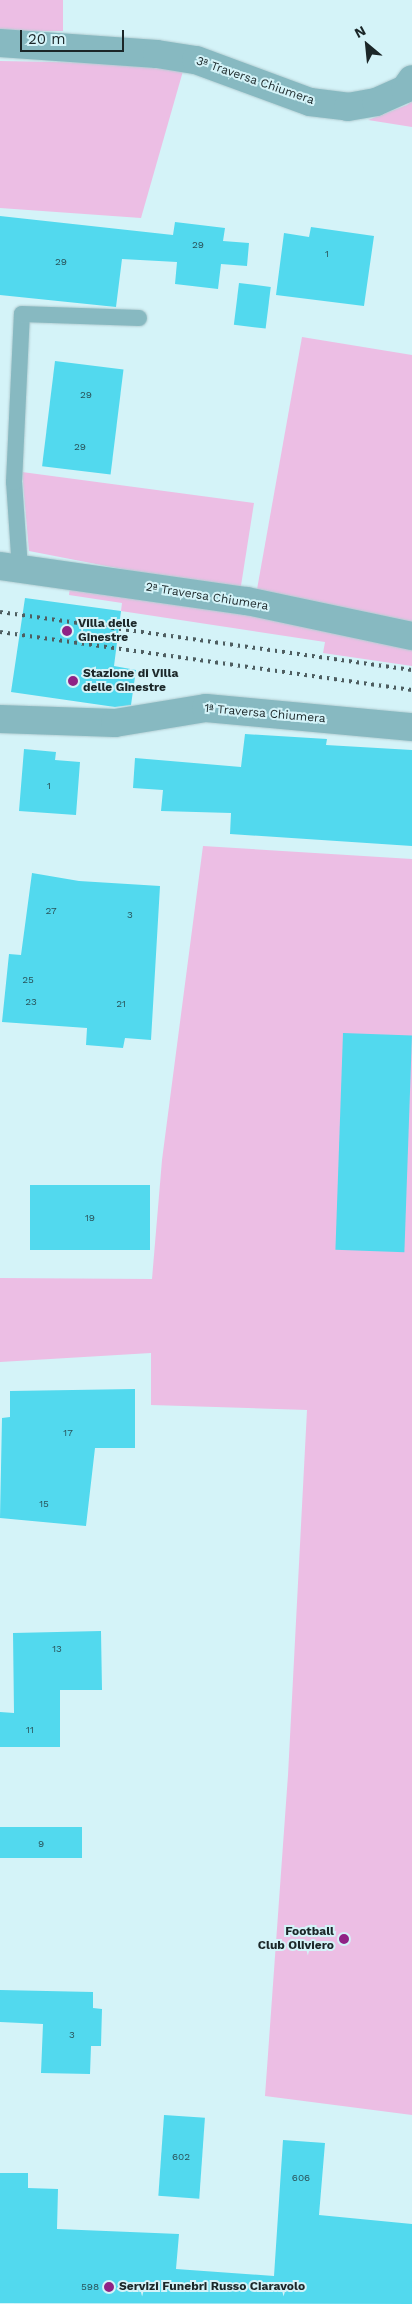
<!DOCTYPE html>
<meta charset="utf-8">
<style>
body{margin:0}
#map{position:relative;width:412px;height:2304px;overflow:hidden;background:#d4f3f8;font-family:"Work Sans",sans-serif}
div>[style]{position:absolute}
.green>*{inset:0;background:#ecbee4;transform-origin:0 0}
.building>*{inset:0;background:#52d9ee;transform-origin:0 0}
.roads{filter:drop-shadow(0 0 1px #b3ced3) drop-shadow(0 0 1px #b3ced3)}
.lane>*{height:16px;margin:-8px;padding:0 8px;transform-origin:8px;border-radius:8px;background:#87b9c1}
.street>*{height:28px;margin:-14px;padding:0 14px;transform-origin:14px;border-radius:14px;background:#87b9c1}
.rail>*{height:4px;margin-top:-2px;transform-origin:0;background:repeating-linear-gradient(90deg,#4e5e61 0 2.5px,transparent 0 7.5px)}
.dots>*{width:14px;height:14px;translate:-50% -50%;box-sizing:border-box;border:2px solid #d4f3f8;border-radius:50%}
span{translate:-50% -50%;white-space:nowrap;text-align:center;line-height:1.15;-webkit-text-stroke:4px #d4f3f8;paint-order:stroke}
.number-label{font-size:10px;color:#29535a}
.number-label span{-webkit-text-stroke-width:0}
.street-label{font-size:12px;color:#1b2628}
.poi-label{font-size:12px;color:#1b2628;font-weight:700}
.left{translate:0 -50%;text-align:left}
.right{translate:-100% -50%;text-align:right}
.north{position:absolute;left:342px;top:20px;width:50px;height:50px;-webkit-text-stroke:4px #d4f3f8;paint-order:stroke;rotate:332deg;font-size:14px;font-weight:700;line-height:20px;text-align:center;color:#1b2628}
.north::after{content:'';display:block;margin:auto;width:18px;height:22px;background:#1b2628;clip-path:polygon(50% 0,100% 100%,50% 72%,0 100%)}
.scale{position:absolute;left:20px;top:30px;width:104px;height:22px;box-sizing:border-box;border:2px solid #1b2628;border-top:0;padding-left:6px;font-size:15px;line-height:18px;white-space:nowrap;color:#1b2628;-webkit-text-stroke:4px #d4f3f8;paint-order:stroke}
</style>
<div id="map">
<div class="green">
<i style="left:0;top:0;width:63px;height:31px"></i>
<i style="clip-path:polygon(0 61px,104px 63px,183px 71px,141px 218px,0 208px)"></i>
<i style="clip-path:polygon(412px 101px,412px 127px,368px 120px,407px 105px)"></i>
<i style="clip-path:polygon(302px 337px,412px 355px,412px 627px,256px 595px)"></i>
<i style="clip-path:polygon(22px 472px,254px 503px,240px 592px,29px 551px)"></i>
<i style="clip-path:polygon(70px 586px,229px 606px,412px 648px,412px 666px,323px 653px,325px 642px,121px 611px,122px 603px,69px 595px)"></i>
<i style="clip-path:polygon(203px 846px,412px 859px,412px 2115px,265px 2096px,288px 1775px,307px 1410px,151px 1405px,151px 1353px,0 1362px,0 1278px,152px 1279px,162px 1160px)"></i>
</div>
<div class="building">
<i style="clip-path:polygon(0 216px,173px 235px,175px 222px,225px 228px,223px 241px,249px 243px,247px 266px,221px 264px,218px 289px,175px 284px,177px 262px,122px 259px,116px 307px,0 295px)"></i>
<i style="clip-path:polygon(311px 227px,374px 236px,364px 306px,276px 295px,284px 233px,309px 237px)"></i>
<i style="left:239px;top:283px;width:32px;height:42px;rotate:7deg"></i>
<i style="left:55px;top:361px;width:69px;height:106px;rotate:7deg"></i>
<i style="clip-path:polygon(25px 598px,121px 611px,114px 666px,136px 670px,131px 705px,115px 707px,11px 692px)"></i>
<i style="clip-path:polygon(245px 734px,327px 739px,326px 745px,412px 750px,412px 846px,230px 834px,231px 813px,161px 811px,163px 790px,133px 788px,135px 758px,241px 767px)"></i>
<i style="clip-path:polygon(24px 749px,56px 752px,55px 760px,80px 762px,76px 815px,19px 811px)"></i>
<i style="clip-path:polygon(32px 873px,79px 881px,160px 886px,151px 1040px,125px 1038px,123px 1048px,86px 1045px,87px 1028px,2px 1022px,9px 954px,21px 955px)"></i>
<i style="left:343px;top:1033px;width:69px;height:217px;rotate:2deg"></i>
<i style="left:30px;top:1185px;width:120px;height:65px"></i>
<i style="clip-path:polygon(135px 1389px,135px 1448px,95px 1448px,86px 1526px,0 1518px,2px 1418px,10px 1417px,10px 1391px)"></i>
<i style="clip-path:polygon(101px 1631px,102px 1690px,60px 1690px,60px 1747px,0 1747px,0 1712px,14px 1713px,13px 1633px)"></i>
<i style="left:82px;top:1827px;width:31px;height:82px;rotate:90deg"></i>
<i style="clip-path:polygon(0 1990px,93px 1992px,93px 2008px,102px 2009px,101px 2046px,91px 2046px,90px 2074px,41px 2073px,43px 2024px,0 2022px)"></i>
<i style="left:164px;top:2115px;width:41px;height:81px;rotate:4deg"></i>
<i style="clip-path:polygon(283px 2140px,325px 2143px,319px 2215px,412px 2224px,412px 2304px,0 2303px,0 2173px,28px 2173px,28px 2188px,58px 2189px,57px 2229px,179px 2234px,176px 2269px,274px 2276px)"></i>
</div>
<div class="roads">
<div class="lane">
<i style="left:20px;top:569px;width:87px;rotate:-93.9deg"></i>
<i style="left:14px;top:482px;width:168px;rotate:-87.3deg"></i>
<i style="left:22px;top:314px;width:117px;rotate:2deg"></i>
</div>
<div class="street">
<i style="left:0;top:43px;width:157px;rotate:4deg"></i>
<i style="left:157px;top:54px;width:39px;rotate:9deg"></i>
<i style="left:196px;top:60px;width:121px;rotate:20.2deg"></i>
<i style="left:310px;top:102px;width:38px;rotate:7deg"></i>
<i style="left:348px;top:107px;width:28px;rotate:-10deg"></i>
<i style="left:376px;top:102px;width:32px;rotate:-24deg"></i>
<i style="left:405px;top:89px;width:12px;rotate:-55deg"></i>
<i style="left:0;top:566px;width:249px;rotate:8.1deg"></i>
<i style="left:247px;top:601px;width:169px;rotate:12deg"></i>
<i style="left:0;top:719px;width:115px;rotate:2deg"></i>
<i style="left:115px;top:723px;width:92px;rotate:-9.4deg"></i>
<i style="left:206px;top:708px;width:207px;rotate:5.3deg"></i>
</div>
</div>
<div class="rail">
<i style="left:0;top:612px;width:416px;rotate:8deg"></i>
<i style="left:0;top:632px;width:416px;rotate:8deg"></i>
</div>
<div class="dots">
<i style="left:67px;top:631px;background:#8f2285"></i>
<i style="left:73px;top:681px;background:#8f2285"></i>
<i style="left:344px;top:1939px;background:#8f2285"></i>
<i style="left:109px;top:2287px;background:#8f2285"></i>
</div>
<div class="number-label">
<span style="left:198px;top:245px">29</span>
<span style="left:327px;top:254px">1</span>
<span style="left:61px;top:262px">29</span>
<span style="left:86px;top:395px">29</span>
<span style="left:80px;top:447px">29</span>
<span style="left:49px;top:786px">1</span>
<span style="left:51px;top:911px">27</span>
<span style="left:130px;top:915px">3</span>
<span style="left:28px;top:980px">25</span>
<span style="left:31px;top:1002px">23</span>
<span style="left:121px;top:1004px">21</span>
<span style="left:90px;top:1218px">19</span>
<span style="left:68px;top:1433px">17</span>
<span style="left:44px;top:1504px">15</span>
<span style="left:57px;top:1649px">13</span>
<span style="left:30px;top:1730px">11</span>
<span style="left:41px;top:1844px">9</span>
<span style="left:72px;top:2035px">3</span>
<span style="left:181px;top:2157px">602</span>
<span style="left:301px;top:2178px">606</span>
<span style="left:90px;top:2287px">598</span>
</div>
<div class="street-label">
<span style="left:255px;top:81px;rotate:19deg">3ª Traversa Chiumera</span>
<span style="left:207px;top:597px;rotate:9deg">2ª Traversa Chiumera</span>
<span style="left:265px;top:714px;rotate:5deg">1ª Traversa Chiumera</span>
</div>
<div class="poi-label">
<span class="left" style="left:78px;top:631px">Villa delle<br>Ginestre</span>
<span class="left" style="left:83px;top:681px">Stazione di Villa<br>delle Ginestre</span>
<span class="right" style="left:334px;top:1939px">Football<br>Club Oliviero</span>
<span class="left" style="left:119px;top:2287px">Servizi Funebri Russo Ciaravolo</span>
</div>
<div class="north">N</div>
<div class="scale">20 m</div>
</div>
